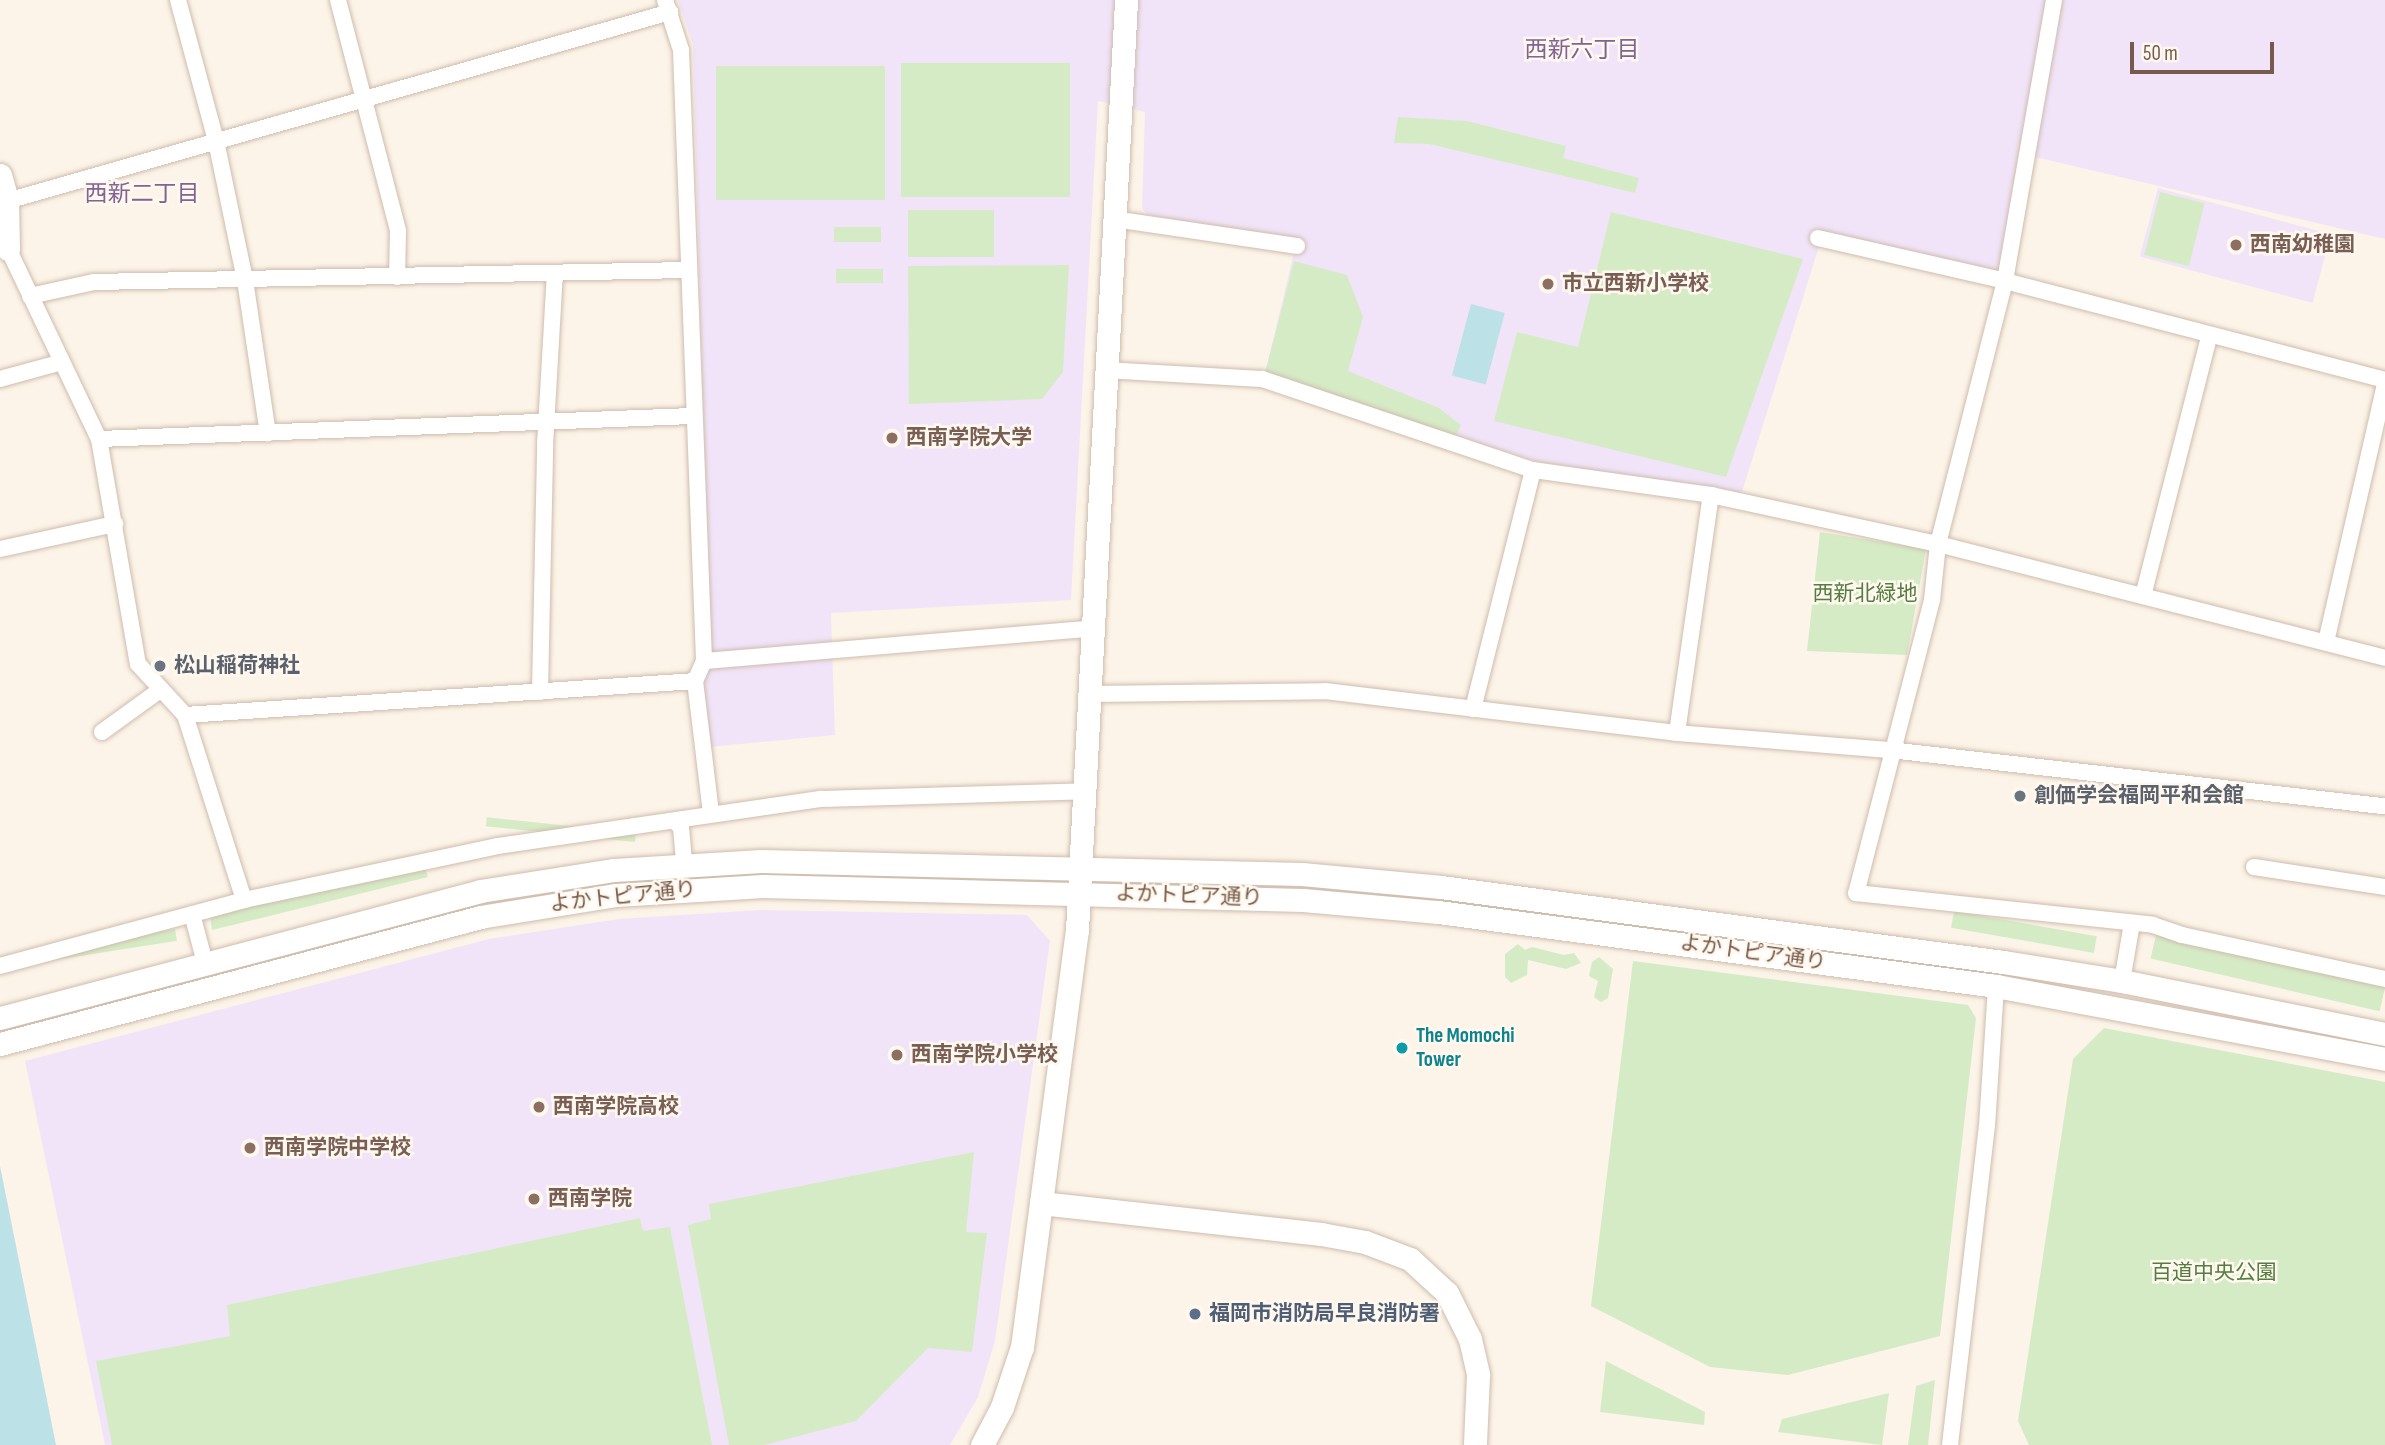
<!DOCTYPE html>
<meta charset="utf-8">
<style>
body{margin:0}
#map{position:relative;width:2385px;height:1445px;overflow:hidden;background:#fcf4e8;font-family:"Sofia Sans Condensed","Noto Sans JP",sans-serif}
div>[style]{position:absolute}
.education>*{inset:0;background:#f1e4f9;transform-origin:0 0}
.green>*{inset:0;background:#d5ebc6;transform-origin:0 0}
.water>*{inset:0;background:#bce1e7;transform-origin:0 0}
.roads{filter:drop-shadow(0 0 2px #cfbcad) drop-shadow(0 0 2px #cfbcad)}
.street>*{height:16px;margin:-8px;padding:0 8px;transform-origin:8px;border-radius:8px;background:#fff}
.secondary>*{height:23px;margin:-11.5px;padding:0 11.5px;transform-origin:11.5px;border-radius:11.5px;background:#fff}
.dots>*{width:19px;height:19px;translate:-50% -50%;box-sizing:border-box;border:4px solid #fff8ee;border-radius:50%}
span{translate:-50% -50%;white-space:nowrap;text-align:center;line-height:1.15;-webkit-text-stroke:5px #fff8ee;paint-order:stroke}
.education-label{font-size:21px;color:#785e54;font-weight:700}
.left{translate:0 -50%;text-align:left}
.park-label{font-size:21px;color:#557d42}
.worship-label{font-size:21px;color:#5b616d;font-weight:700}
.street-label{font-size:21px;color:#775a4b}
.culture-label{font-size:21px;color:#0d838f;font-weight:700}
.service-label{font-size:21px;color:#4e5e75;font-weight:700}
.neighbourhood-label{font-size:23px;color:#826393}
.scale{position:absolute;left:2130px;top:42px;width:144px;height:32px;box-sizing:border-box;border:4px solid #775a4b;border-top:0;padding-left:9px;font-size:21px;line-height:24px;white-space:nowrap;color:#775a4b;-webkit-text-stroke:5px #fff8ee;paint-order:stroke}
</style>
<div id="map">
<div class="education">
<i style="clip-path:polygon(678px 0,2385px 0,2385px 239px,2022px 154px,2000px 274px,1823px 234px,1741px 495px,1535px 461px,1265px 373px,1297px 240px,1148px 215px,1142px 208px,1145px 112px,1098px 101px,1071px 600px,831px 613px,835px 735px,709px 747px,701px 684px,709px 647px,693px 45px)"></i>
<i style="left:2158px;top:188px;width:179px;height:71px;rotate:15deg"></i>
<i style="clip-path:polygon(760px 910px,1027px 915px,1050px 941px,995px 1341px,978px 1397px,950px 1445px,105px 1445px,25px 1061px,489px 939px,619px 919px)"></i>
</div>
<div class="green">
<i style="left:1070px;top:63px;width:134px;height:169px;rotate:90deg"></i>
<i style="left:885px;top:66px;width:134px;height:169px;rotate:90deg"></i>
<i style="clip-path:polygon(1398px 117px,1467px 121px,1566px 146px,1563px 158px,1639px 178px,1635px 193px,1429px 144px,1394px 143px)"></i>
<i style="left:2160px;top:192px;width:46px;height:65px;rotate:14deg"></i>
<i style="left:908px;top:210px;width:86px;height:47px"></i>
<i style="clip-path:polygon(1611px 212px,1803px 259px,1726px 477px,1494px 421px,1517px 332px,1578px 347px)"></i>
<i style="left:834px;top:227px;width:47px;height:15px"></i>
<i style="clip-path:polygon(1294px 261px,1347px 275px,1363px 317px,1348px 371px,1439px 408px,1461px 425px,1456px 436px,1265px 373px)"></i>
<i style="clip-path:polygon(1069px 265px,1063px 372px,1042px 399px,909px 404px,908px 266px)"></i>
<i style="left:836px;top:269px;width:47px;height:14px"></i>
<i style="clip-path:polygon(1820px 532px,1926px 549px,1907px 655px,1807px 651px)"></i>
<i style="left:636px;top:833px;width:9px;height:150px;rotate:96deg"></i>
<i style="clip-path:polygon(425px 867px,428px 877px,212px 930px,210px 915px)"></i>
<i style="clip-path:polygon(1376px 891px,1440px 897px,2022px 976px,2021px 980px,1376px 895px)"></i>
<i style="left:1954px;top:911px;width:145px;height:17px;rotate:10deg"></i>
<i style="left:175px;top:929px;width:12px;height:182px;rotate:81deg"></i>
<i style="left:2156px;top:935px;width:235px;height:24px;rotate:13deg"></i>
<i style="clip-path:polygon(1518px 944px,1525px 950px,1532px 947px,1564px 955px,1574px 953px,1581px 963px,1566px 969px,1528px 960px,1527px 975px,1511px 983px,1505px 977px,1505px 954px)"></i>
<i style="clip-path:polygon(1599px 957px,1613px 969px,1608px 998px,1601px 1002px,1594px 997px,1598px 981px,1589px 976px,1592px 962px)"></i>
<i style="clip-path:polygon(1633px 961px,1968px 1005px,1976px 1018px,1940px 1336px,1788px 1375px,1710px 1367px,1591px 1306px)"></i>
<i style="clip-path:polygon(2104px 1028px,2385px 1082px,2385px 1445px,2029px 1445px,2018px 1421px,2073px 1059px)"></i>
<i style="clip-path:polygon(974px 1152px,966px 1232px,987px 1233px,972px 1352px,928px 1348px,856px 1421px,764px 1445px,729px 1445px,688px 1225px,711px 1219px,709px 1204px)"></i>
<i style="clip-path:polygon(640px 1218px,643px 1231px,670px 1227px,712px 1445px,112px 1445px,96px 1361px,230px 1336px,227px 1305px)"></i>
<i style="clip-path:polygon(1606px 1361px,1705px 1412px,1704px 1425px,1600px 1412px)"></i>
<i style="clip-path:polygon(1935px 1380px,1928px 1445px,1908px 1445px,1916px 1386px)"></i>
<i style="clip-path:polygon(1889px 1393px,1882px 1445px,1778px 1432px,1782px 1419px)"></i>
</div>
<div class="water">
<i style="left:1471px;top:304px;width:35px;height:74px;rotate:15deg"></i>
<i style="clip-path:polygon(0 1166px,56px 1445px,0 1445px)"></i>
</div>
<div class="roads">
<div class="street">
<i style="left:178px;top:0;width:146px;rotate:74.9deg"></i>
<i style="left:216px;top:141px;width:142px;rotate:78.2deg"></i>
<i style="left:245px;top:280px;width:155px;rotate:81.5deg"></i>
<i style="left:338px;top:0;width:239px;rotate:75.4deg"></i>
<i style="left:398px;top:231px;width:46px;rotate:91.2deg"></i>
<i style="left:665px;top:0;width:52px;rotate:72.3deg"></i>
<i style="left:681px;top:50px;width:611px;rotate:87.84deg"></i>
<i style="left:704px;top:661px;width:22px;rotate:114deg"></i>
<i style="left:695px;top:681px;width:133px;rotate:83.1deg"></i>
<i style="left:2054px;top:0;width:285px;rotate:99.9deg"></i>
<i style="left:2005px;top:281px;width:271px;rotate:104.3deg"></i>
<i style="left:1938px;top:544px;width:56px;rotate:96.1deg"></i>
<i style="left:1932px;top:600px;width:303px;rotate:104.5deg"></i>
<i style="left:1856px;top:893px;width:299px;rotate:6.1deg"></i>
<i style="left:2153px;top:925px;width:31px;rotate:19deg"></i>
<i style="left:2182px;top:935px;width:208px;rotate:12.2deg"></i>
<i style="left:0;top:203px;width:697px;rotate:-15.91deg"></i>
<i style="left:1114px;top:219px;width:185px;rotate:8.4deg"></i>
<i style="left:1818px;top:238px;width:192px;rotate:12.9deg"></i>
<i style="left:2005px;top:281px;width:393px;rotate:14.6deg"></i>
<i style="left:4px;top:240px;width:221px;rotate:64.5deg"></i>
<i style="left:99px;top:439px;width:228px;rotate:80.2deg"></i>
<i style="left:138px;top:664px;width:69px;rotate:47.3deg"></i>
<i style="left:185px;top:715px;width:194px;rotate:72.3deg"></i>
<i style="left:30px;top:296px;width:66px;rotate:-12.3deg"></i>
<i style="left:94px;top:282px;width:593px;rotate:-1.16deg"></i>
<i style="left:1104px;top:370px;width:158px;rotate:3.3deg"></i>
<i style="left:1262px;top:379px;width:286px;rotate:18.6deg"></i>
<i style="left:1533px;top:470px;width:180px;rotate:8deg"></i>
<i style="left:1711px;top:495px;width:232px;rotate:12.2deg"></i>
<i style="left:1938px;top:544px;width:461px;rotate:14.3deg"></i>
<i style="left:0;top:379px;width:64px;rotate:-15.3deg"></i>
<i style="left:99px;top:439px;width:593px;rotate:-2.22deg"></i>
<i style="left:0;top:549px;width:118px;rotate:-12.3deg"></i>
<i style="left:2143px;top:596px;width:266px;rotate:-75.7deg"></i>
<i style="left:2326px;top:642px;width:265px;rotate:-77.1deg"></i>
<i style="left:704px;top:661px;width:390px;rotate:-4.8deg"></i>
<i style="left:540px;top:692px;width:247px;rotate:-88.8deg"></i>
<i style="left:545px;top:445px;width:171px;rotate:-86.7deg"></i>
<i style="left:1090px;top:694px;width:235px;rotate:-0.7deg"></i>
<i style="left:1325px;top:691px;width:354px;rotate:6.8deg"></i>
<i style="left:1677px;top:733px;width:214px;rotate:4.6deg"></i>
<i style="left:1890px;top:750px;width:498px;rotate:6.5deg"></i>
<i style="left:1473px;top:709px;width:246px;rotate:-75.9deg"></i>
<i style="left:185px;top:715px;width:511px;rotate:-3.81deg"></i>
<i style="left:102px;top:732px;width:72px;rotate:-35.9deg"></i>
<i style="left:1677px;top:733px;width:240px;rotate:-81.9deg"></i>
<i style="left:674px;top:821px;width:9px;rotate:41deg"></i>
<i style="left:681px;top:827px;width:36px;rotate:85deg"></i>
<i style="left:2254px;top:867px;width:133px;rotate:8.7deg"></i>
<i style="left:192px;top:914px;width:51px;rotate:75.1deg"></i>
<i style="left:0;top:966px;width:253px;rotate:-15.1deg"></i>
<i style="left:244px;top:900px;width:260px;rotate:-12deg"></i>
<i style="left:498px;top:846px;width:326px;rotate:-8.3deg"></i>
<i style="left:821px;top:799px;width:265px;rotate:-1.7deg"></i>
<i style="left:2122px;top:981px;width:59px;rotate:-80.2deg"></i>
<i style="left:1950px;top:1445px;width:321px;rotate:-83.4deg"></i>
<i style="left:1987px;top:1126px;width:140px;rotate:-86.3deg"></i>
</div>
<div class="secondary">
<i style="left:0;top:175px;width:26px;rotate:74deg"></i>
<i style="left:7px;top:200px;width:49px;rotate:88.8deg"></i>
<i style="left:0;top:1018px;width:497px;rotate:-14.8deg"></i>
<i style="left:480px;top:891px;width:136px;rotate:-8.9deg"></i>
<i style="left:614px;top:870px;width:147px;rotate:-3.5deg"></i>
<i style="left:761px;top:861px;width:541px;rotate:1.38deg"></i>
<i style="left:1302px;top:874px;width:140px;rotate:5.3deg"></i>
<i style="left:1441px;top:887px;width:567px;rotate:7.6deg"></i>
<i style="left:2003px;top:962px;width:121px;rotate:9.1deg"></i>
<i style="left:2122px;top:981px;width:268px;rotate:11.4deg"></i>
<i style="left:0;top:1044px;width:497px;rotate:-14.8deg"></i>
<i style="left:480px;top:917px;width:138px;rotate:-9.2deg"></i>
<i style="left:616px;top:895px;width:147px;rotate:-3.5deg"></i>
<i style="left:763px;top:886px;width:540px;rotate:1.49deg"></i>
<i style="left:1303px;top:900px;width:136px;rotate:5.1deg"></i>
<i style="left:1438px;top:912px;width:563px;rotate:7.55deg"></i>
<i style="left:1996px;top:986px;width:396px;rotate:10.6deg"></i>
<i style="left:1041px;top:1203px;width:282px;rotate:6.3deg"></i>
<i style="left:1321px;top:1234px;width:45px;rotate:10.3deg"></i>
<i style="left:1365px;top:1242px;width:48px;rotate:20.7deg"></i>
<i style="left:1410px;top:1259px;width:50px;rotate:42.6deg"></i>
<i style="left:1447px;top:1293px;width:51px;rotate:63.4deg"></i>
<i style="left:1470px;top:1339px;width:37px;rotate:77deg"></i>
<i style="left:1478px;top:1375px;width:70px;rotate:92.5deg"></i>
<i style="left:982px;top:1445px;width:43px;rotate:-62.2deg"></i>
<i style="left:1002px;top:1407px;width:63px;rotate:-71.6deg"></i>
<i style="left:1022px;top:1347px;width:421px;rotate:-82.5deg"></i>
<i style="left:1077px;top:930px;width:931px;rotate:-86.98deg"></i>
</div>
</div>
<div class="dots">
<i style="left:2236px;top:245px;background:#8d6e63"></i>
<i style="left:1548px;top:284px;background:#8d6e63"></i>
<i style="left:892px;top:438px;background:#8d6e63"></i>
<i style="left:160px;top:666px;background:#6b7280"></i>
<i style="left:2020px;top:796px;background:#6b7280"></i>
<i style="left:1402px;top:1048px;background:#0f9aa8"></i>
<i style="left:897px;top:1055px;background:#8d6e63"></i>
<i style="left:539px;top:1107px;background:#8d6e63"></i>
<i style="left:250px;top:1148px;background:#8d6e63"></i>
<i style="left:534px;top:1199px;background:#8d6e63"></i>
<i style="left:1195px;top:1314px;background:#5c6f8a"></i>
</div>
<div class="education-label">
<span class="left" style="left:2250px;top:245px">西南幼稚園</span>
<span class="left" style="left:1562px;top:284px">市立西新小学校</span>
<span class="left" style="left:906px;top:438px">西南学院大学</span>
<span class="left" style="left:911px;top:1055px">西南学院小学校</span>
<span class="left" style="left:553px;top:1107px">西南学院高校</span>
<span class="left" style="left:264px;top:1148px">西南学院中学校</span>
<span class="left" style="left:548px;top:1199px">西南学院</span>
</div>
<div class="park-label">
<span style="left:1865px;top:594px">西新北緑地</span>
<span style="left:2214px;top:1273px">百道中央公園</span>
</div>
<div class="worship-label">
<span class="left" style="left:174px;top:666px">松山稲荷神社</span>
<span class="left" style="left:2034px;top:796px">創価学会福岡平和会館</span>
</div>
<div class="street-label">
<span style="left:1189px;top:896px;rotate:2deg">よかトピア通り</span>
<span style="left:623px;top:897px;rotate:-6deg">よかトピア通り</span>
<span style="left:1753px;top:953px;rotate:8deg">よかトピア通り</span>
</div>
<div class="culture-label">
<span class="left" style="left:1416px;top:1048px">The Momochi<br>Tower</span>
</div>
<div class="service-label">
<span class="left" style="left:1209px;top:1314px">福岡市消防局早良消防署</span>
</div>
<div class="neighbourhood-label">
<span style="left:1582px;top:50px">西新六丁目</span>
<span style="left:142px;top:194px">西新二丁目</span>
</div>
<div class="scale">50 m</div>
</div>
